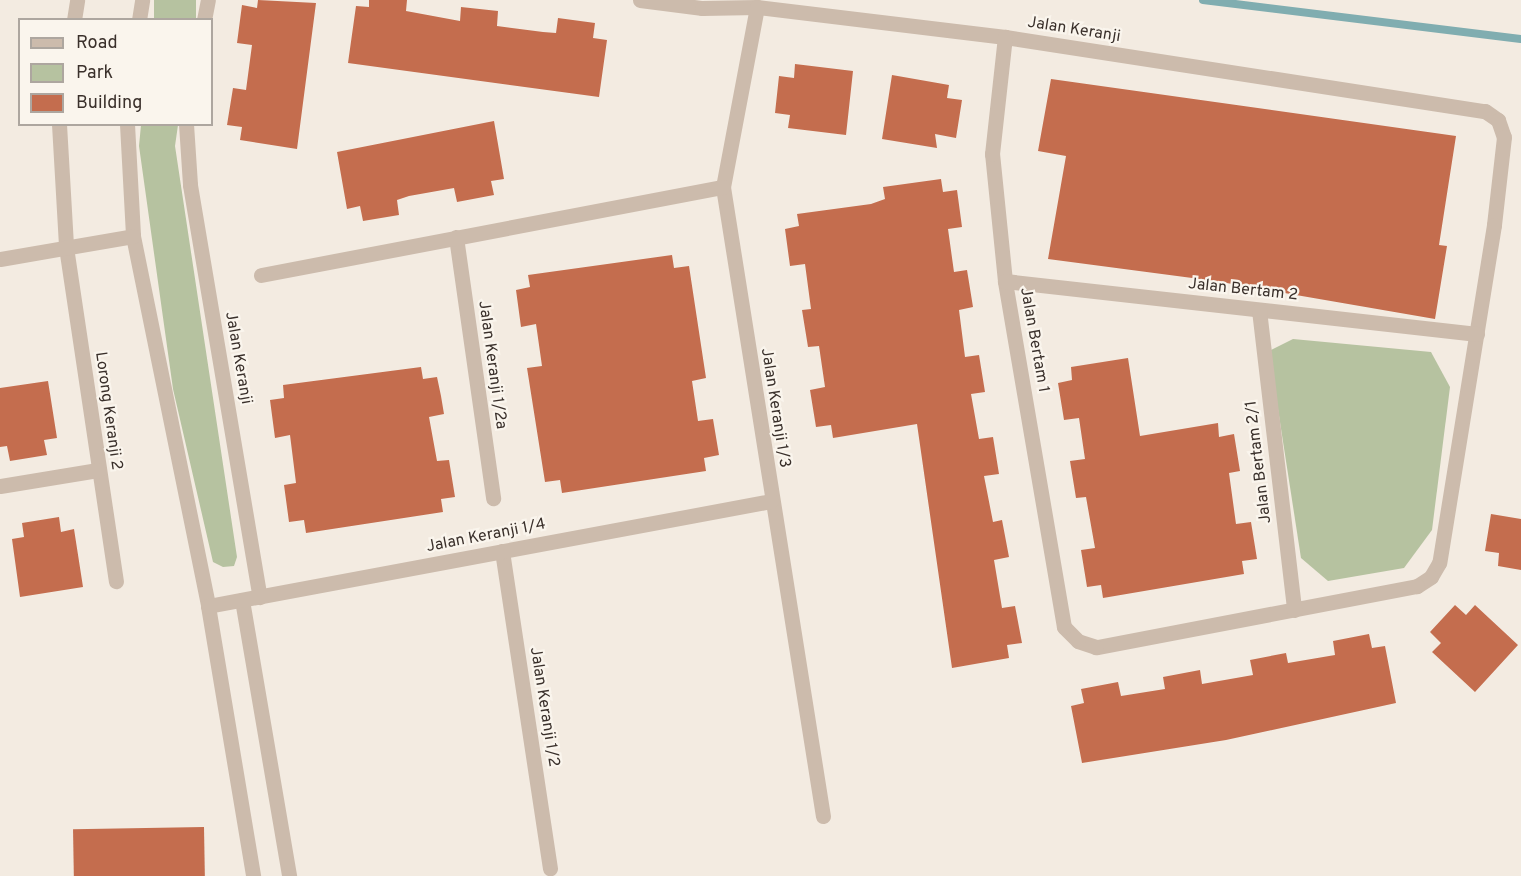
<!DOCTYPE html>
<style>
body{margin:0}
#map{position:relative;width:1521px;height:876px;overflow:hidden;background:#f3ebe1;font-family:Overpass,sans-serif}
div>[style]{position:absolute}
.green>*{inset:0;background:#b6c2a0;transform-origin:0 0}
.stream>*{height:8px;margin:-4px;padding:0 4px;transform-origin:4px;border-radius:4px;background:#80adb0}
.building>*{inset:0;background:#c46d4e;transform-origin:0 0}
.minor>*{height:15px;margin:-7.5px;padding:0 7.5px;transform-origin:7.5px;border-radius:7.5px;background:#ccbbac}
span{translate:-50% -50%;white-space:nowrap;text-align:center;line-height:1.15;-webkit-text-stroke:4.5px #faf5ed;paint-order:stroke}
.street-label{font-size:16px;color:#3a302b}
.legend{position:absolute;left:18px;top:18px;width:195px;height:108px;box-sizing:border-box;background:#faf5ed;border:2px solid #ada69f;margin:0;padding:8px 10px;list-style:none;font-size:18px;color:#3a302b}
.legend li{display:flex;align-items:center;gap:12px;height:30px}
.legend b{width:30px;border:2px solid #ada69f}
</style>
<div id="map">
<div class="green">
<i style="left:154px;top:0;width:42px;height:19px"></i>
<i style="clip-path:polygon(141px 125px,178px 125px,175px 146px,237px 557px,234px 566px,223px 567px,213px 562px,173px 389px,139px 146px)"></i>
<i style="clip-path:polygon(1293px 339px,1431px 352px,1450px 387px,1432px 530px,1404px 568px,1328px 581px,1301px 558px,1269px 351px)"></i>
</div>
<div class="stream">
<i style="left:1203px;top:0;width:320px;rotate:7deg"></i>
</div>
<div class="building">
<i style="clip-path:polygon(258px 0,316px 3px,297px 149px,240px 140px,242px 127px,227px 125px,233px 88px,246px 90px,252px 45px,237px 43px,242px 5px,257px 8px)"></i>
<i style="clip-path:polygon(369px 0,407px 0,406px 11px,460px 21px,461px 7px,498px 11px,497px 26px,543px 32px,556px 33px,558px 18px,595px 23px,593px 38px,607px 40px,599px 97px,348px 63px,356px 6px,369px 7px)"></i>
<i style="clip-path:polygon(795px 64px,853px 71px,846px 135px,788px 128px,790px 115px,775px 113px,779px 76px,794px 78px)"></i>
<i style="clip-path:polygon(892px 75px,949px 85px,947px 98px,962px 100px,956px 138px,935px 134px,937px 148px,882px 139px)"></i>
<i style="clip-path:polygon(1051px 79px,1456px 136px,1439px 245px,1447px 246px,1435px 319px,1215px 281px,1048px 259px,1066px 156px,1038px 151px)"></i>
<i style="clip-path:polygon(494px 121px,504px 179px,491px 181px,494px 195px,457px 202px,454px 188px,409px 196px,397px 200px,399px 215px,363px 221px,360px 206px,347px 209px,337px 152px)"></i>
<i style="clip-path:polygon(941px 179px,943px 192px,957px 190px,962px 227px,948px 229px,954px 272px,967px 270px,973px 307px,959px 310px,965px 357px,979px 355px,985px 392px,971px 394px,979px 439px,993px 437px,999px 474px,984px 476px,993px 522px,1002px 520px,1009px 557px,994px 560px,1002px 608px,1015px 606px,1022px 643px,1007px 645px,1009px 658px,952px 668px,917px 424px,833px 438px,831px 425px,816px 427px,810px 390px,825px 387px,819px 346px,808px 347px,802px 310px,811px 309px,805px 264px,790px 266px,785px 229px,799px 226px,797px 214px,871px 204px,885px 199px,883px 187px)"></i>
<i style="clip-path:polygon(672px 255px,674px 268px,689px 266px,706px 378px,692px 381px,698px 421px,713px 419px,719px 455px,704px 458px,706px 471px,562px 493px,560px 480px,545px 482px,527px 368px,542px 366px,536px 324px,521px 327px,516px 290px,530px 287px,528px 275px)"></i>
<i style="clip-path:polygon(1128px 358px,1140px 436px,1218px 423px,1219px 437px,1234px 434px,1240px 471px,1229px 473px,1236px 524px,1251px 522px,1257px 559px,1242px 561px,1244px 574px,1103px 598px,1101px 585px,1087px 587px,1081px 550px,1095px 548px,1086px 497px,1076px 498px,1070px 461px,1085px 459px,1079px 418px,1064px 420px,1058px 383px,1072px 380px,1071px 367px)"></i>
<i style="clip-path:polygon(421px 367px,423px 379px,437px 377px,441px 396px,444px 414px,429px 417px,437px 461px,449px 460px,455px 497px,441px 499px,443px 512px,306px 533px,304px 520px,289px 522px,284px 485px,296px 483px,290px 435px,275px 438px,270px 400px,284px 398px,283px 385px)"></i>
<i style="clip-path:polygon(48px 381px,57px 438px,44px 440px,47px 455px,10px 461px,7px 446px,0 447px,0 388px)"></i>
<i style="clip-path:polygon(1491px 514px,1521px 519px,1521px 570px,1498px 566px,1499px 553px,1485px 551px)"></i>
<i style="clip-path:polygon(59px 517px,61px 532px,74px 529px,83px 587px,20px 597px,12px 539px,24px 537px,22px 523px)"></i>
<i style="clip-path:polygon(1455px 605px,1466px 615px,1475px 605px,1518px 645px,1475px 692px,1432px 652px,1441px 643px,1430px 632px)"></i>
<i style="clip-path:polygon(1369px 634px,1372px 648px,1385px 646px,1396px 703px,1226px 740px,1082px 763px,1071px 706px,1084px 703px,1081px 689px,1118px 682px,1121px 696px,1165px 689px,1163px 677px,1200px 670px,1202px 684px,1253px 675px,1250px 660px,1286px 653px,1288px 663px,1335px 655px,1333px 641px)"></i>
<i style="left:204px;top:827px;width:49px;height:131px;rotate:89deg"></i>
</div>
<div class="minor">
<i style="left:640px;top:0;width:63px;rotate:7.4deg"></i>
<i style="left:702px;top:8px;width:55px;rotate:-1deg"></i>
<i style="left:757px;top:7px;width:250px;rotate:6.9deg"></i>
<i style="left:1005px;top:37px;width:486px;rotate:8.8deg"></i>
<i style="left:1485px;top:111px;width:16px;rotate:35deg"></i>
<i style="left:1498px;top:120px;width:18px;rotate:71deg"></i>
<i style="left:1504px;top:137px;width:89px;rotate:96.5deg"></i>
<i style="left:1494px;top:225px;width:342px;rotate:99.2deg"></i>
<i style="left:1439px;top:563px;width:16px;rotate:120deg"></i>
<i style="left:1431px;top:577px;width:17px;rotate:147deg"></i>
<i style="left:1417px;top:586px;width:327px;rotate:169.2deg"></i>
<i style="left:1096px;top:647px;width:19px;rotate:-162deg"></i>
<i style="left:1078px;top:641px;width:20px;rotate:-135deg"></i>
<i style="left:1064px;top:627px;width:351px;rotate:-99.7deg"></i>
<i style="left:1005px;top:281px;width:128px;rotate:-95.8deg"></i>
<i style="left:992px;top:154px;width:118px;rotate:-83.7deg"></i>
<i style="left:757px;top:7px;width:183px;rotate:100.7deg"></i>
<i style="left:723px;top:187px;width:637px;rotate:80.97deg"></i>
<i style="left:74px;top:20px;width:20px;rotate:-81deg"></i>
<i style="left:139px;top:20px;width:20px;rotate:-81deg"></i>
<i style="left:204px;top:20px;width:20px;rotate:-79deg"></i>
<i style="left:59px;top:124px;width:123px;rotate:86.7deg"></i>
<i style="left:66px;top:247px;width:338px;rotate:81.5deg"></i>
<i style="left:127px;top:124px;width:112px;rotate:86.9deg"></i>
<i style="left:133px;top:236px;width:378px;rotate:78.5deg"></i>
<i style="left:208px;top:606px;width:274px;rotate:80.5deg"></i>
<i style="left:186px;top:124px;width:61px;rotate:86.2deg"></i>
<i style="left:190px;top:185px;width:418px;rotate:80.4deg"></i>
<i style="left:456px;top:237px;width:264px;rotate:81.9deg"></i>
<i style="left:0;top:259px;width:135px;rotate:-9.8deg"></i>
<i style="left:261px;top:275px;width:470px;rotate:-10.8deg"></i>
<i style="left:1005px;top:281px;width:475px;rotate:6.4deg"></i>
<i style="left:1259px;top:310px;width:302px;rotate:83.3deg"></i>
<i style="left:0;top:486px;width:99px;rotate:-9.3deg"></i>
<i style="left:502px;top:551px;width:321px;rotate:81.4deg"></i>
<i style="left:242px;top:600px;width:280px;rotate:80.3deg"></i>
<i style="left:208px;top:606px;width:573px;rotate:-10.56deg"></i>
</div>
<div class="street-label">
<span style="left:1074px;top:30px;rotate:9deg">Jalan Keranji</span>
<span style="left:1243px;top:290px;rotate:6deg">Jalan Bertam 2</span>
<span style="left:1034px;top:340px;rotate:80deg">Jalan Bertam 1</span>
<span style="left:238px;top:358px;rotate:80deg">Jalan Keranji</span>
<span style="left:492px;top:365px;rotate:82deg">Jalan Keranji 1/2a</span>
<span style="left:775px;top:408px;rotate:81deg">Jalan Keranji 1/3</span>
<span style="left:108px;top:411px;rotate:82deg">Lorong Keranji 2</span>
<span style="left:1259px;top:462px;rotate:-97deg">Jalan Bertam 2/1</span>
<span style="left:486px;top:536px;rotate:-11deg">Jalan Keranji 1/4</span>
<span style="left:544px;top:707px;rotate:81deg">Jalan Keranji 1/2</span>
</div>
<ul class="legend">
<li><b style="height:8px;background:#ccbbac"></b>Road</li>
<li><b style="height:16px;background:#b6c2a0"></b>Park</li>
<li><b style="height:16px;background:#c46d4e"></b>Building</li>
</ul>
</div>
